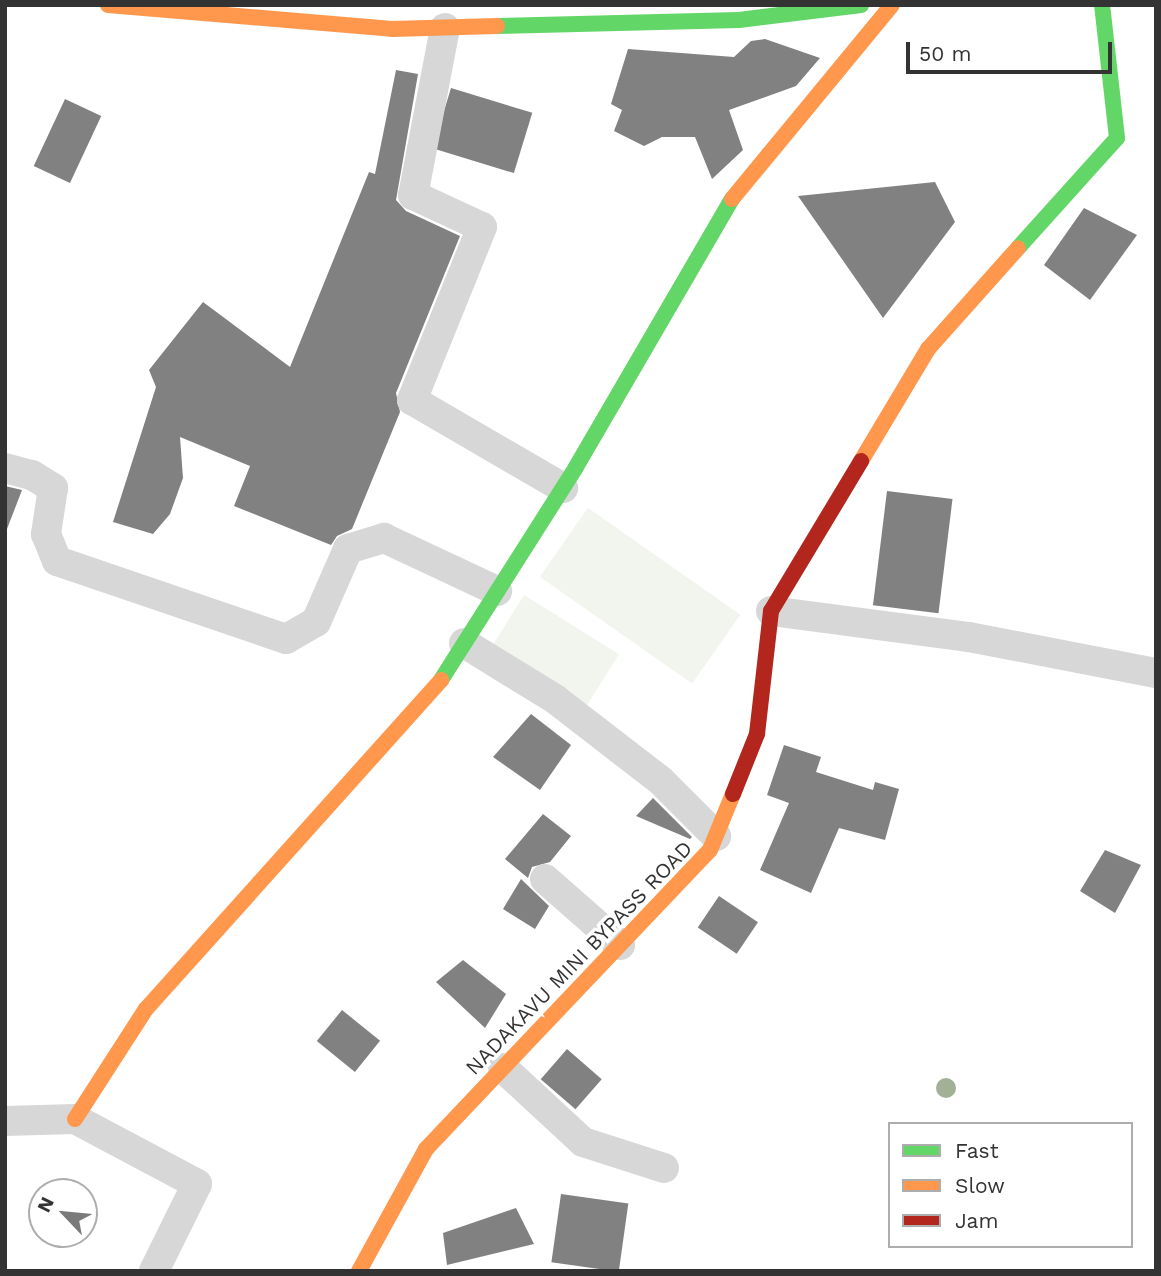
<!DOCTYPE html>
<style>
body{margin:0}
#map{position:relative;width:1161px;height:1276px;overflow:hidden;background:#fff;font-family:"Work Sans",sans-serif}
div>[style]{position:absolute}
.green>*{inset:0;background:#f1f5ed;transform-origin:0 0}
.building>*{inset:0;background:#818181;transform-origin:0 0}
.street>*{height:30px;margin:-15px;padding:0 15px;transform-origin:15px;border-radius:15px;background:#d7d7d7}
.fast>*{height:16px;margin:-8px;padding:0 8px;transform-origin:8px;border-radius:8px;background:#63d668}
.slow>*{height:16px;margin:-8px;padding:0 8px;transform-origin:8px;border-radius:8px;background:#ff974d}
.jam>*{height:16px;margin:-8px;padding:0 8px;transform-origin:8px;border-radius:8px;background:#b3261e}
.trees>*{width:20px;height:20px;margin:-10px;border-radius:50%;background:#a2b095}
span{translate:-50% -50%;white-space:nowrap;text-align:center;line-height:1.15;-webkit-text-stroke:7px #fff;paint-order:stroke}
.street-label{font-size:21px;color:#333}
.frame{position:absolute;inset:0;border:7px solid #333;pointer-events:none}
.legend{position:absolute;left:888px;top:1122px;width:245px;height:126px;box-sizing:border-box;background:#fff;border:2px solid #adadad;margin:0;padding:9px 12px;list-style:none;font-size:21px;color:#333}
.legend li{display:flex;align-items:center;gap:14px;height:35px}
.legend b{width:35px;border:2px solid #adadad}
.north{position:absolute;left:28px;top:1178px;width:70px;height:70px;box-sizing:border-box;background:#fff;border:2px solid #adadad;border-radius:50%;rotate:296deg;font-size:19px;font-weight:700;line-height:28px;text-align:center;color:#333}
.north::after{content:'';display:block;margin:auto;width:24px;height:32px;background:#7a7a7a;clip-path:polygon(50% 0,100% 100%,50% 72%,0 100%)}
.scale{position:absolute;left:906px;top:42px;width:206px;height:32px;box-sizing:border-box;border:4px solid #333;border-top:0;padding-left:9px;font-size:21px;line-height:24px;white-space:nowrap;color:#333;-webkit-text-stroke:5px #fff;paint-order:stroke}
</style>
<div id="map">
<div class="green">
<i style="left:588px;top:508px;width:186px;height:84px;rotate:35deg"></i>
<i style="left:524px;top:595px;width:112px;height:66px;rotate:32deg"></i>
</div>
<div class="building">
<i style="clip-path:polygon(765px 39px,820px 58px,796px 86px,729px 110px,743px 150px,712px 179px,695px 137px,662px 137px,644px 146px,614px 131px,622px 110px,611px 104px,628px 49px,734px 57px,751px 41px)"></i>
<i style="clip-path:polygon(396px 70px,418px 74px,396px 200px,406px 211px,460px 236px,396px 393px,400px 412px,352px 529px,337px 536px,331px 545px,234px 506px,250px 466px,180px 437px,183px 478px,170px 514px,153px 534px,113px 522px,156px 387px,149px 370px,203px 302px,290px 367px,369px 172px,375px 174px)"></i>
<i style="left:451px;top:88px;width:85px;height:63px;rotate:17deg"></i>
<i style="left:65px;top:99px;width:40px;height:74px;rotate:25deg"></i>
<i style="clip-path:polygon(935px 182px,955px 222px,883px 318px,798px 196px)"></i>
<i style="clip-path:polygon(1084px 208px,1137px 235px,1090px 300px,1044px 265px)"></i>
<i style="clip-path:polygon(5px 486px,22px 490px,7px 529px,5px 529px)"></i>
<i style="left:887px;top:491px;width:66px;height:115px;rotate:7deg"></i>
<i style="clip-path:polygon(531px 714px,571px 745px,540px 790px,493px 757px)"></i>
<i style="clip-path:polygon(784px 745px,821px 757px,816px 772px,873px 790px,875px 782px,899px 789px,885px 840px,839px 828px,811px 893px,760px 870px,789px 803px,767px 795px)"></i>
<i style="clip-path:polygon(653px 798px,692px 837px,690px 839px,636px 816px)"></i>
<i style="clip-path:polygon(543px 814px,571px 836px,550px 862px,532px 867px,528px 878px,505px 859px)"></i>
<i style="clip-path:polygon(1105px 850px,1141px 865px,1115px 913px,1080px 891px)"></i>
<i style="clip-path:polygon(521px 879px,549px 906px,535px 929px,503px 909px)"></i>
<i style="left:719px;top:896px;width:47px;height:38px;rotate:34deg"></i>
<i style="clip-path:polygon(463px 960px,506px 994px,485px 1028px,436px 982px)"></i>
<i style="left:342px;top:1010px;width:49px;height:40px;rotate:39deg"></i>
<i style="left:567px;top:1049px;width:46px;height:40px;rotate:41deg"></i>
<i style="left:561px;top:1194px;width:68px;height:69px;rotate:8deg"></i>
<i style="clip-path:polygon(516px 1208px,534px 1244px,447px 1265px,443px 1233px)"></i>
</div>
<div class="street">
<i style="left:445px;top:28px;width:170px;rotate:100.8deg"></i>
<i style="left:413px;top:195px;width:76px;rotate:24.9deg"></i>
<i style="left:482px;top:227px;width:187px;rotate:112deg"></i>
<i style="left:412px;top:400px;width:175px;rotate:30.2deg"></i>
<i style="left:5px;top:468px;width:28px;rotate:15deg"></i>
<i style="left:32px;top:475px;width:25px;rotate:32deg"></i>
<i style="left:53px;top:488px;width:47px;rotate:98.7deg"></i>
<i style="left:46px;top:534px;width:29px;rotate:68deg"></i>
<i style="left:57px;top:561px;width:242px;rotate:18.8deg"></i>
<i style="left:286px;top:639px;width:34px;rotate:-30deg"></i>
<i style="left:316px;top:622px;width:80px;rotate:-66.3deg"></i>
<i style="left:348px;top:549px;width:38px;rotate:-17deg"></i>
<i style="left:384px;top:538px;width:125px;rotate:25.1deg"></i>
<i style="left:771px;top:611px;width:200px;rotate:7.5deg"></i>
<i style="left:969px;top:637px;width:190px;rotate:10.9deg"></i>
<i style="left:464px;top:643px;width:107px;rotate:31.6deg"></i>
<i style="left:555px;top:699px;width:134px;rotate:37.7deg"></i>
<i style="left:661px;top:781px;width:78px;rotate:45deg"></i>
<i style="left:545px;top:879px;width:100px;rotate:41.3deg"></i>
<i style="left:503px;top:1068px;width:109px;rotate:42.8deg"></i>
<i style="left:583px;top:1142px;width:85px;rotate:17.8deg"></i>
<i style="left:5px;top:1121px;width:70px;rotate:-1.6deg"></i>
<i style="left:75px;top:1119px;width:138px;rotate:28deg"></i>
<i style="left:197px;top:1184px;width:97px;rotate:116.3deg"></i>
</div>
<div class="fast">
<i style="left:497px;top:26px;width:242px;rotate:-1.4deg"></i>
<i style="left:739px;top:20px;width:123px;rotate:-7deg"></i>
<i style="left:1018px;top:248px;width:148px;rotate:-48deg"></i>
<i style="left:1117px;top:138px;width:134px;rotate:-96.4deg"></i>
<i style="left:441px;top:680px;width:252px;rotate:-57.6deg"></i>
<i style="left:576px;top:467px;width:310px;rotate:-59.8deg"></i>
</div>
<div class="slow">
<i style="left:108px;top:5px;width:285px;rotate:4.8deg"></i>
<i style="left:392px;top:29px;width:105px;rotate:-1.6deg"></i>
<i style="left:732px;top:199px;width:251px;rotate:-50.5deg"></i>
<i style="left:861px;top:461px;width:131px;rotate:-59.1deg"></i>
<i style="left:928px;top:349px;width:135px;rotate:-48.3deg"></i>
<i style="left:75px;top:1119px;width:131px;rotate:-57.2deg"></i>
<i style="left:146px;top:1009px;width:442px;rotate:-48.1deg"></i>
<i style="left:359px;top:1271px;width:139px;rotate:-61.2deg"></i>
<i style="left:426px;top:1149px;width:412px;rotate:-46.5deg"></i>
<i style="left:710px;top:850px;width:61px;rotate:-67.7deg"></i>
</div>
<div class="jam">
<i style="left:733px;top:794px;width:65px;rotate:-68.2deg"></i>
<i style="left:757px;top:734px;width:124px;rotate:-83.5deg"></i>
<i style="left:771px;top:611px;width:175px;rotate:-59deg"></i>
</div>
<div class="trees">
<i style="left:946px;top:1088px"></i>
</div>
<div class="street-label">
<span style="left:579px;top:958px;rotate:-46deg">NADAKAVU MINI BYPASS ROAD</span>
</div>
<div class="frame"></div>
<ul class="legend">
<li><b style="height:9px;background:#63d668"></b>Fast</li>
<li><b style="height:9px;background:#ff974d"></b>Slow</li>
<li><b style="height:9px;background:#b3261e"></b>Jam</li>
</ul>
<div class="north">N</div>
<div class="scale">50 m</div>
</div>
